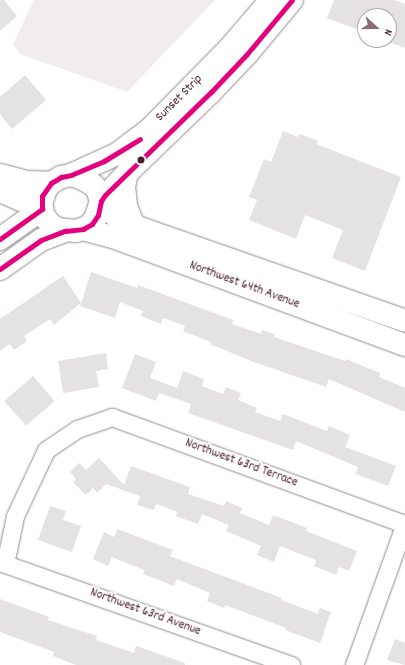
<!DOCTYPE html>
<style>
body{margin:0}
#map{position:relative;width:405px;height:665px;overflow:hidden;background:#fff;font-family:Dekko,sans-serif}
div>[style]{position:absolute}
.built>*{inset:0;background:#f1edee}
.building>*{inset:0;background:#e4e2e3;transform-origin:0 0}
.roads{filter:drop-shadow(0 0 1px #948c8e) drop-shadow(0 0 1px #948c8e)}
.minor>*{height:17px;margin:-8.5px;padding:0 8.5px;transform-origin:8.5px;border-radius:8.5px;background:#fff}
.tertiary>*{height:22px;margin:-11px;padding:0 11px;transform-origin:11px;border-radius:11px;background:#fff}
.bus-1>*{height:5px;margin:-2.5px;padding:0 2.5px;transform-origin:2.5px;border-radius:2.5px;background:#e5007d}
.dots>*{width:11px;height:11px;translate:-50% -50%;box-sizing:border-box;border:2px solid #fff;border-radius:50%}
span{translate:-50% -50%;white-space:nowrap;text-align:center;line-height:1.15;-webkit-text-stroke:4px #fff;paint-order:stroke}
.street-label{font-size:13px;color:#4a1f2b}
.north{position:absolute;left:357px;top:8px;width:40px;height:40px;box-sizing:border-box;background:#fff;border:1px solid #b7a5aa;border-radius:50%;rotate:111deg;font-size:11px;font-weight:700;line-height:16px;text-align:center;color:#4a1f2b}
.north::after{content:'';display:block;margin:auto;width:14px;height:18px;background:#896d75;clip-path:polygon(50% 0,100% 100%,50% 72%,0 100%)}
</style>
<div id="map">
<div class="built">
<i style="clip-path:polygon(34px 0,215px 0,127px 92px,20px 54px,13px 44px)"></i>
</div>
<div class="building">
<i style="clip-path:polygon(0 0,4px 0,17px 16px,0 31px)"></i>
<i style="clip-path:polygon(334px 0,394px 0,405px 4px,405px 48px,389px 42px,389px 16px,365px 16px,365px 32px,327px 18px)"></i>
<i style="clip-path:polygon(25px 75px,46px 100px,12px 129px,0 114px,0 97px)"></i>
<i style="clip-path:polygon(283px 131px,298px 137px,300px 134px,318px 141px,316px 144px,401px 177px,365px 271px,332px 258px,343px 230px,305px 215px,296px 239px,249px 220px,257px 200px,249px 197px,264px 159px,271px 162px)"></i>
<i style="clip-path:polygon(91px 272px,137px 288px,138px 285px,233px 320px,232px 324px,261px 334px,262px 330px,275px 334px,274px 337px,345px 361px,346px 359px,380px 373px,379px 377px,405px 388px,405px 412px,329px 379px,326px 387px,251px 361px,210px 344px,211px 342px,183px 331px,185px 326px,163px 318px,161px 324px,141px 316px,143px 311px,120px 302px,115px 318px,80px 306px,81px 303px,54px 325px,50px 319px,24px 336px,27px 341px,14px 350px,10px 344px,0 351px,0 319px,63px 276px,81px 303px)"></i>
<i style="clip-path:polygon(106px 353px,108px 369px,96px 371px,99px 387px,63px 393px,58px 361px)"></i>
<i style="clip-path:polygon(135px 354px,156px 362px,150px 378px,177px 388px,183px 371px,204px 379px,202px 386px,223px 394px,226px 387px,241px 393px,238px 400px,257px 408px,255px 412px,280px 421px,283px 414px,327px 431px,329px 426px,350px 435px,345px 447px,396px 466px,388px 486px,355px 474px,358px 467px,296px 441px,293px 450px,188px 413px,191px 404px,159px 393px,156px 401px,122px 388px)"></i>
<i style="left:33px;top:376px;width:33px;height:38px;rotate:49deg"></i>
<i style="clip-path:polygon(99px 458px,124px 485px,131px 466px,190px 487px,188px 494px,224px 506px,226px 501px,242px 508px,240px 513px,269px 525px,273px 515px,307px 528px,306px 531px,357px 551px,349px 571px,339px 567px,336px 575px,314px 566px,316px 560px,280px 546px,274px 562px,257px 555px,261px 546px,226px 531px,229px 525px,202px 514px,198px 524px,176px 516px,178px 512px,156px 504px,154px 510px,137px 505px,140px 496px,106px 484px,97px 493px,93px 488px,86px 495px,73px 482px,76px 479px,70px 472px,79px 463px,86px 470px)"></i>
<i style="clip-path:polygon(50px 506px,66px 511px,63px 520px,81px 526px,72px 552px,38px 540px)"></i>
<i style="clip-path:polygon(117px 529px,173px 550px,170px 556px,282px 598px,281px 600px,318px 614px,320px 608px,331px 612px,320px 643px,285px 630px,286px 628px,225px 605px,224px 608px,207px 601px,210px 593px,177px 579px,174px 586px,143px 574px,144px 570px,112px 557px,108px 566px,93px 559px,104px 532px,114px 537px)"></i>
<i style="clip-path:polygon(0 599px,49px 617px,48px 620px,97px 636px,96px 640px,134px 653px,136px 646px,185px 663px,185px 665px,76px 665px,53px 656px,54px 652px,0 632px)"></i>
<i style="clip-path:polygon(395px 639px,405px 643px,405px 665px,387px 660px)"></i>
</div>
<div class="roads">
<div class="minor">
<i style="left:0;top:562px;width:309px;rotate:19.5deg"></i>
<i style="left:5px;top:564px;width:49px;rotate:-78.2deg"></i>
<i style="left:15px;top:516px;width:73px;rotate:-64.8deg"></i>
<i style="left:46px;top:450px;width:37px;rotate:-34deg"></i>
<i style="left:77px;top:429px;width:37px;rotate:-19deg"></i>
<i style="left:112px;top:417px;width:312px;rotate:20.1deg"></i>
<i style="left:354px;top:665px;width:151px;rotate:-70.2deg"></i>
</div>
<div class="tertiary">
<i style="left:127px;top:173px;width:13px;rotate:103deg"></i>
<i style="left:124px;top:186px;width:20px;rotate:84deg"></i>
<i style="left:126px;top:206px;width:17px;rotate:69deg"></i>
<i style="left:132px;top:222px;width:8px;rotate:45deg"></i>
<i style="left:0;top:175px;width:28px;rotate:15deg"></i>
<i style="left:27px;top:182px;width:24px;rotate:2deg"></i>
<i style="left:71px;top:175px;width:51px;rotate:-24.5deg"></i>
<i style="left:117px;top:154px;width:39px;rotate:-37deg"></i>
<i style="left:148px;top:131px;width:114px;rotate:-45.4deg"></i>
<i style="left:228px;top:50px;width:66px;rotate:-49.3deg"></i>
<i style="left:71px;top:175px;width:10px;rotate:17deg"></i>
<i style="left:81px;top:178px;width:14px;rotate:30deg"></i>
<i style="left:93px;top:185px;width:6px;rotate:45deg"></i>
<i style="left:97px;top:189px;width:13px;rotate:72deg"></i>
<i style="left:101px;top:201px;width:19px;rotate:108deg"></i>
<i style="left:95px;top:219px;width:11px;rotate:131deg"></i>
<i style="left:88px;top:227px;width:13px;rotate:162deg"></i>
<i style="left:76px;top:231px;width:18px;rotate:-174deg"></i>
<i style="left:58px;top:229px;width:9px;rotate:-148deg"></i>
<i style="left:50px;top:224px;width:11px;rotate:-128deg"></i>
<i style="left:43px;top:215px;width:11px;rotate:-100deg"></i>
<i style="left:41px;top:204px;width:16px;rotate:-72deg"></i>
<i style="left:46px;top:189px;width:8px;rotate:-50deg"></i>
<i style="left:51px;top:183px;width:12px;rotate:-31deg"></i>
<i style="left:61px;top:177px;width:10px;rotate:-11deg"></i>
<i style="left:0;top:191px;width:46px;rotate:23.2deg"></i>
<i style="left:101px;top:201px;width:28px;rotate:46deg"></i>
<i style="left:120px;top:221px;width:302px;rotate:19.3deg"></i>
<i style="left:101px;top:201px;width:38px;rotate:-47deg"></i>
<i style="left:127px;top:173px;width:117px;rotate:-44deg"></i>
<i style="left:211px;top:92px;width:52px;rotate:-46.5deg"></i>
<i style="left:247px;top:54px;width:70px;rotate:-50.2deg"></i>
<i style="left:83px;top:229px;width:31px;rotate:15deg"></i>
<i style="left:113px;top:237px;width:311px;rotate:20.3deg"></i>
<i style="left:0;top:239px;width:52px;rotate:-35.5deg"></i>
<i style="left:0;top:269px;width:50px;rotate:-35.3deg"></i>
<i style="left:41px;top:240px;width:26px;rotate:-21deg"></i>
</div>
</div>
<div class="bus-1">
<i style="left:0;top:239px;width:52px;rotate:-35.5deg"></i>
<i style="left:42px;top:209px;width:13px;rotate:-90deg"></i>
<i style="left:42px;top:196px;width:16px;rotate:-55deg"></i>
<i style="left:51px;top:183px;width:12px;rotate:-31deg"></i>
<i style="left:61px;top:177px;width:10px;rotate:-11deg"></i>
<i style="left:71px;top:175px;width:36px;rotate:-23deg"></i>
<i style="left:104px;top:161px;width:42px;rotate:-31.4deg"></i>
<i style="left:0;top:269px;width:50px;rotate:-35.3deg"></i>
<i style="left:41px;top:240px;width:26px;rotate:-21deg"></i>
<i style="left:65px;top:231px;width:18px;rotate:-6deg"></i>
<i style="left:83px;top:229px;width:10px;rotate:-29deg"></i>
<i style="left:92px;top:224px;width:11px;rotate:-56deg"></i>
<i style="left:98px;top:215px;width:14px;rotate:-78deg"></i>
<i style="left:101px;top:201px;width:7px;rotate:-56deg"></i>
<i style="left:105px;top:195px;width:148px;rotate:-44.2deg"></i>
<i style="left:211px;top:92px;width:52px;rotate:-46.5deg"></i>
<i style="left:247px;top:54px;width:70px;rotate:-50.2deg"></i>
</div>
<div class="dots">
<i style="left:141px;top:160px;background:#4a1f2b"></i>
</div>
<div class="street-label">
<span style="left:180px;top:99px;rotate:-45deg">Sunset Strip</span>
<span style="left:244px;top:286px;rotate:20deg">Northwest 64th Avenue</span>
<span style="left:241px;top:464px;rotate:20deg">Northwest 63rd Terrace</span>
<span style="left:145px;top:613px;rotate:20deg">Northwest 63rd Avenue</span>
</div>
<div class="north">N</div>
</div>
